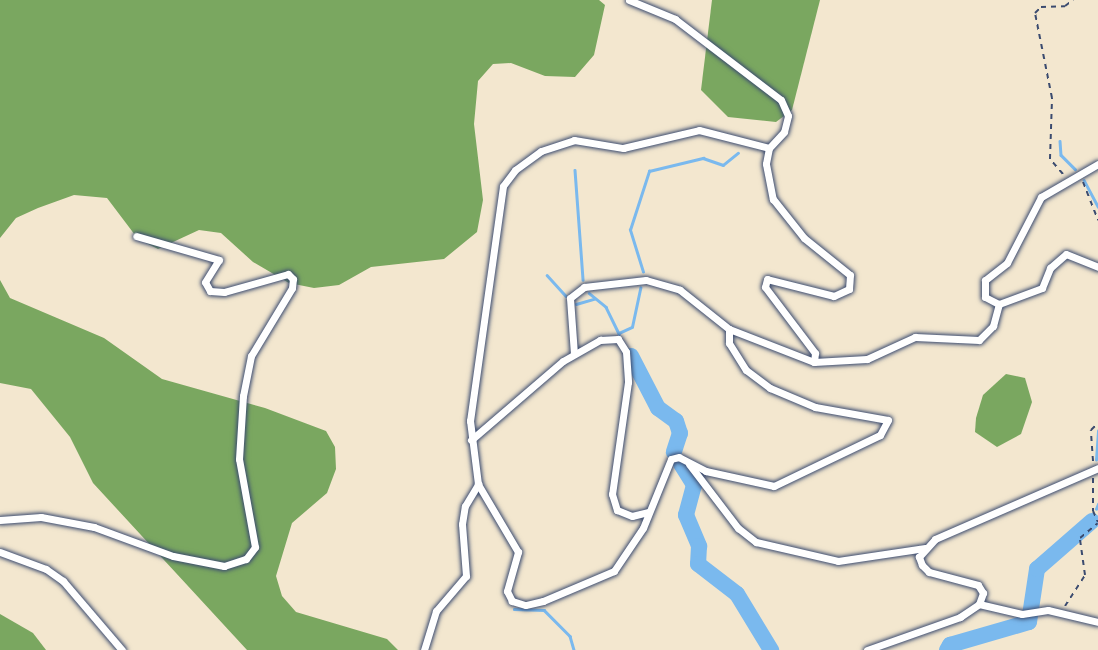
<!DOCTYPE html>
<style>
body{margin:0}
#map{position:relative;width:1098px;height:650px;overflow:hidden;background:#f3e7cf;font-family:"Architects Daughter",sans-serif}
div>[style]{position:absolute}
.forest>*{inset:0;background:#7aa760}
.stream>*{height:2.5px;margin:-1.25px;padding:0 1.25px;transform-origin:1.25px;border-radius:1.25px;background:#7ab9ee}
.river>*{height:16px;margin:-8px;padding:0 8px;transform-origin:8px;border-radius:8px;background:#7ab9ee}
.path>*{height:2px;margin-top:-1px;transform-origin:0;background:repeating-linear-gradient(90deg,#3b4b6f 0 5px,transparent 0 10px)}
.roads{filter:drop-shadow(0 0 2px #3b4b6f) drop-shadow(0 0 2px #3b4b6f)}
.minor>*{height:7px;margin:-3.5px;padding:0 3.5px;transform-origin:3.5px;border-radius:3.5px;background:#fff}
span{translate:-50% -50%;white-space:nowrap;text-align:center;line-height:1.15;-webkit-text-stroke:5px #fdfcf7;paint-order:stroke}
</style>
<div id="map">
<div class="forest">
<i style="clip-path:polygon(0 0,599px 0,605px 5px,594px 55px,575px 77px,545px 76px,511px 63px,493px 64px,478px 81px,474px 124px,483px 200px,477px 232px,444px 259px,371px 267px,339px 285px,314px 288px,289px 283px,253px 262px,221px 233px,199px 230px,158px 249px,138px 239px,107px 198px,74px 195px,38px 208px,16px 218px,0 238px)"></i>
<i style="clip-path:polygon(712px 0,820px 0,792px 110px,776px 122px,728px 117px,701px 90px)"></i>
<i style="clip-path:polygon(0 280px,10px 298px,104px 338px,162px 379px,265px 408px,326px 431px,335px 447px,336px 469px,327px 493px,292px 523px,276px 576px,282px 596px,296px 612px,387px 639px,398px 650px,247px 650px,93px 483px,70px 437px,31px 389px,0 383px)"></i>
<i style="clip-path:polygon(1006px 374px,1025px 378px,1032px 402px,1021px 434px,997px 447px,975px 432px,976px 418px,983px 395px)"></i>
<i style="clip-path:polygon(0 614px,33px 633px,46px 650px,0 650px)"></i>
</div>
<div class="stream">
<i style="left:1060px;top:141px;width:14px;rotate:86deg"></i>
<i style="left:1061px;top:155px;width:20px;rotate:45deg"></i>
<i style="left:575px;top:170px;width:110px;rotate:85.8deg"></i>
<i style="left:1084px;top:180px;width:30px;rotate:62deg"></i>
<i style="left:643px;top:272px;width:44px;rotate:-107.2deg"></i>
<i style="left:630px;top:230px;width:62px;rotate:-72.1deg"></i>
<i style="left:649px;top:171px;width:56px;rotate:-13.5deg"></i>
<i style="left:703px;top:158px;width:21px;rotate:19deg"></i>
<i style="left:723px;top:165px;width:19px;rotate:-39deg"></i>
<i style="left:547px;top:275px;width:28px;rotate:48deg"></i>
<i style="left:589px;top:293px;width:22px;rotate:39deg"></i>
<i style="left:606px;top:307px;width:30px;rotate:64deg"></i>
<i style="left:576px;top:304px;width:19px;rotate:-16deg"></i>
<i style="left:619px;top:333px;width:14px;rotate:-25deg"></i>
<i style="left:632px;top:327px;width:40px;rotate:-78deg"></i>
<i style="left:1096px;top:460px;width:29px;rotate:-86deg"></i>
<i style="left:1096px;top:509px;width:5px;rotate:-68deg"></i>
<i style="left:1092px;top:521px;width:1px;rotate:-45deg"></i>
<i style="left:514px;top:609px;width:30px;rotate:2deg"></i>
<i style="left:544px;top:610px;width:37px;rotate:45deg"></i>
<i style="left:570px;top:636px;width:15px;rotate:74deg"></i>
</div>
<div class="river">
<i style="left:631px;top:356px;width:59px;rotate:62.6deg"></i>
<i style="left:658px;top:408px;width:22px;rotate:36deg"></i>
<i style="left:676px;top:421px;width:13px;rotate:72deg"></i>
<i style="left:680px;top:433px;width:20px;rotate:108deg"></i>
<i style="left:681px;top:464px;width:25px;rotate:58deg"></i>
<i style="left:694px;top:485px;width:31px;rotate:105deg"></i>
<i style="left:686px;top:515px;width:34px;rotate:67deg"></i>
<i style="left:699px;top:546px;width:18px;rotate:93deg"></i>
<i style="left:698px;top:564px;width:49px;rotate:37.6deg"></i>
<i style="left:737px;top:594px;width:66px;rotate:58.7deg"></i>
<i style="left:947px;top:650px;width:6px;rotate:-59deg"></i>
<i style="left:950px;top:645px;width:82px;rotate:-16.2deg"></i>
<i style="left:1029px;top:622px;width:54px;rotate:-81.4deg"></i>
<i style="left:1037px;top:569px;width:73px;rotate:-41.1deg"></i>
</div>
<div class="path">
<i style="left:1063px;top:174px;width:20px;rotate:-131deg"></i>
<i style="left:1050px;top:159px;width:61px;rotate:-88.1deg"></i>
<i style="left:1052px;top:98px;width:87px;rotate:-101.3deg"></i>
<i style="left:1035px;top:13px;width:8px;rotate:-45deg"></i>
<i style="left:1041px;top:7px;width:24px;rotate:-2deg"></i>
<i style="left:1065px;top:6px;width:10px;rotate:-37deg"></i>
<i style="left:1083px;top:182px;width:41px;rotate:68.5deg"></i>
<i style="left:1093px;top:461px;width:31px;rotate:-94deg"></i>
<i style="left:1091px;top:430px;width:10px;rotate:-45deg"></i>
<i style="left:1093px;top:478px;width:33px;rotate:90deg"></i>
<i style="left:1093px;top:511px;width:12px;rotate:66deg"></i>
<i style="left:1065px;top:606px;width:37px;rotate:-57deg"></i>
<i style="left:1085px;top:575px;width:37px;rotate:-98deg"></i>
<i style="left:1080px;top:538px;width:23px;rotate:-40deg"></i>
</div>
<div class="roads">
<div class="minor">
<i style="left:629px;top:0;width:50px;rotate:22.4deg"></i>
<i style="left:675px;top:19px;width:133px;rotate:37.4deg"></i>
<i style="left:781px;top:100px;width:17px;rotate:66deg"></i>
<i style="left:788px;top:116px;width:16px;rotate:104deg"></i>
<i style="left:784px;top:132px;width:22px;rotate:133deg"></i>
<i style="left:769px;top:148px;width:16px;rotate:101deg"></i>
<i style="left:766px;top:164px;width:36px;rotate:79deg"></i>
<i style="left:773px;top:199px;width:50px;rotate:51.5deg"></i>
<i style="left:804px;top:238px;width:59px;rotate:38.8deg"></i>
<i style="left:850px;top:275px;width:14px;rotate:94deg"></i>
<i style="left:849px;top:289px;width:17px;rotate:155deg"></i>
<i style="left:834px;top:296px;width:69px;rotate:-165.8deg"></i>
<i style="left:767px;top:279px;width:8px;rotate:104deg"></i>
<i style="left:765px;top:287px;width:83px;rotate:52.9deg"></i>
<i style="left:815px;top:353px;width:9px;rotate:96deg"></i>
<i style="left:814px;top:362px;width:91px;rotate:-158.8deg"></i>
<i style="left:729px;top:329px;width:14px;rotate:90deg"></i>
<i style="left:729px;top:343px;width:32px;rotate:58deg"></i>
<i style="left:746px;top:370px;width:30px;rotate:37deg"></i>
<i style="left:770px;top:388px;width:49px;rotate:22.9deg"></i>
<i style="left:815px;top:407px;width:74px;rotate:10.1deg"></i>
<i style="left:888px;top:420px;width:17px;rotate:118deg"></i>
<i style="left:880px;top:435px;width:118px;rotate:154.3deg"></i>
<i style="left:774px;top:486px;width:70px;rotate:-167.6deg"></i>
<i style="left:706px;top:471px;width:30px;rotate:-153deg"></i>
<i style="left:679px;top:457px;width:8px;rotate:166deg"></i>
<i style="left:671px;top:459px;width:74px;rotate:112.1deg"></i>
<i style="left:643px;top:528px;width:52px;rotate:124deg"></i>
<i style="left:614px;top:571px;width:77px;rotate:157.1deg"></i>
<i style="left:543px;top:601px;width:18px;rotate:167deg"></i>
<i style="left:525px;top:605px;width:14px;rotate:-163deg"></i>
<i style="left:512px;top:601px;width:11px;rotate:-117deg"></i>
<i style="left:507px;top:591px;width:41px;rotate:-74.2deg"></i>
<i style="left:518px;top:552px;width:79px;rotate:-120.5deg"></i>
<i style="left:478px;top:484px;width:64px;rotate:-97.2deg"></i>
<i style="left:470px;top:421px;width:237px;rotate:-82deg"></i>
<i style="left:503px;top:186px;width:20px;rotate:-53deg"></i>
<i style="left:515px;top:170px;width:32px;rotate:-36deg"></i>
<i style="left:541px;top:151px;width:35px;rotate:-18deg"></i>
<i style="left:574px;top:140px;width:50px;rotate:9.3deg"></i>
<i style="left:623px;top:148px;width:78px;rotate:-13.3deg"></i>
<i style="left:699px;top:130px;width:72px;rotate:14.4deg"></i>
<i style="left:1098px;top:164px;width:66px;rotate:149.9deg"></i>
<i style="left:1041px;top:197px;width:74px;rotate:117.3deg"></i>
<i style="left:1007px;top:263px;width:28px;rotate:142deg"></i>
<i style="left:985px;top:280px;width:17px;rotate:90deg"></i>
<i style="left:985px;top:297px;width:16px;rotate:27deg"></i>
<i style="left:999px;top:304px;width:46px;rotate:-20.4deg"></i>
<i style="left:1042px;top:288px;width:22px;rotate:-68deg"></i>
<i style="left:1050px;top:268px;width:21px;rotate:-41deg"></i>
<i style="left:1066px;top:254px;width:35px;rotate:22deg"></i>
<i style="left:574px;top:354px;width:56px;rotate:-94.1deg"></i>
<i style="left:570px;top:298px;width:18px;rotate:-38deg"></i>
<i style="left:584px;top:287px;width:62px;rotate:-6.4deg"></i>
<i style="left:646px;top:280px;width:35px;rotate:16deg"></i>
<i style="left:680px;top:290px;width:63px;rotate:38.5deg"></i>
<i style="left:814px;top:362px;width:53px;rotate:-3.2deg"></i>
<i style="left:867px;top:359px;width:53px;rotate:-24.6deg"></i>
<i style="left:915px;top:337px;width:64px;rotate:2.7deg"></i>
<i style="left:979px;top:340px;width:20px;rotate:-45deg"></i>
<i style="left:993px;top:326px;width:23px;rotate:-75deg"></i>
<i style="left:471px;top:440px;width:121px;rotate:-40.7deg"></i>
<i style="left:563px;top:361px;width:43px;rotate:-29.6deg"></i>
<i style="left:600px;top:340px;width:18px;rotate:-3deg"></i>
<i style="left:618px;top:339px;width:15px;rotate:58deg"></i>
<i style="left:626px;top:352px;width:30px;rotate:86deg"></i>
<i style="left:628px;top:382px;width:113px;rotate:98.1deg"></i>
<i style="left:612px;top:494px;width:17px;rotate:73deg"></i>
<i style="left:617px;top:510px;width:16px;rotate:22deg"></i>
<i style="left:632px;top:516px;width:16px;rotate:-14deg"></i>
<i style="left:689px;top:464px;width:81px;rotate:52.6deg"></i>
<i style="left:738px;top:528px;width:23px;rotate:38deg"></i>
<i style="left:756px;top:542px;width:84px;rotate:13deg"></i>
<i style="left:838px;top:561px;width:88px;rotate:-8.5deg"></i>
<i style="left:0;top:520px;width:41px;rotate:-4.2deg"></i>
<i style="left:41px;top:517px;width:54px;rotate:10.7deg"></i>
<i style="left:94px;top:527px;width:84px;rotate:20.2deg"></i>
<i style="left:173px;top:556px;width:52px;rotate:11.1deg"></i>
<i style="left:224px;top:566px;width:23px;rotate:-18deg"></i>
<i style="left:246px;top:559px;width:15px;rotate:-53deg"></i>
<i style="left:255px;top:547px;width:89px;rotate:-100.3deg"></i>
<i style="left:239px;top:459px;width:63px;rotate:-86.4deg"></i>
<i style="left:243px;top:396px;width:41px;rotate:-78.7deg"></i>
<i style="left:251px;top:356px;width:79px;rotate:-58.9deg"></i>
<i style="left:292px;top:288px;width:9px;rotate:-84deg"></i>
<i style="left:293px;top:279px;width:7px;rotate:-135deg"></i>
<i style="left:288px;top:274px;width:66px;rotate:164.3deg"></i>
<i style="left:224px;top:292px;width:14px;rotate:-176deg"></i>
<i style="left:210px;top:291px;width:10px;rotate:-119deg"></i>
<i style="left:205px;top:282px;width:26px;rotate:-58deg"></i>
<i style="left:219px;top:260px;width:86px;rotate:-163.9deg"></i>
<i style="left:0;top:552px;width:49px;rotate:20.3deg"></i>
<i style="left:46px;top:569px;width:21px;rotate:35deg"></i>
<i style="left:63px;top:581px;width:91px;rotate:49.5deg"></i>
<i style="left:979px;top:604px;width:44px;rotate:13.1deg"></i>
<i style="left:1022px;top:614px;width:26px;rotate:-9deg"></i>
<i style="left:1048px;top:610px;width:51px;rotate:13.5deg"></i>
<i style="left:424px;top:650px;width:41px;rotate:-72.9deg"></i>
<i style="left:436px;top:611px;width:46px;rotate:-49.4deg"></i>
<i style="left:466px;top:576px;width:52px;rotate:-94.4deg"></i>
<i style="left:462px;top:524px;width:18px;rotate:-81deg"></i>
<i style="left:465px;top:506px;width:26px;rotate:-59deg"></i>
<i style="left:867px;top:650px;width:99px;rotate:-19.5deg"></i>
<i style="left:960px;top:617px;width:23px;rotate:-34deg"></i>
<i style="left:979px;top:604px;width:12px;rotate:-70deg"></i>
<i style="left:983px;top:593px;width:9px;rotate:-122deg"></i>
<i style="left:978px;top:585px;width:51px;rotate:-165.1deg"></i>
<i style="left:929px;top:572px;width:10px;rotate:-135deg"></i>
<i style="left:922px;top:565px;width:9px;rotate:-111deg"></i>
<i style="left:919px;top:557px;width:24px;rotate:-48deg"></i>
<i style="left:935px;top:539px;width:178px;rotate:-23.5deg"></i>
</div>
</div>
</div>
